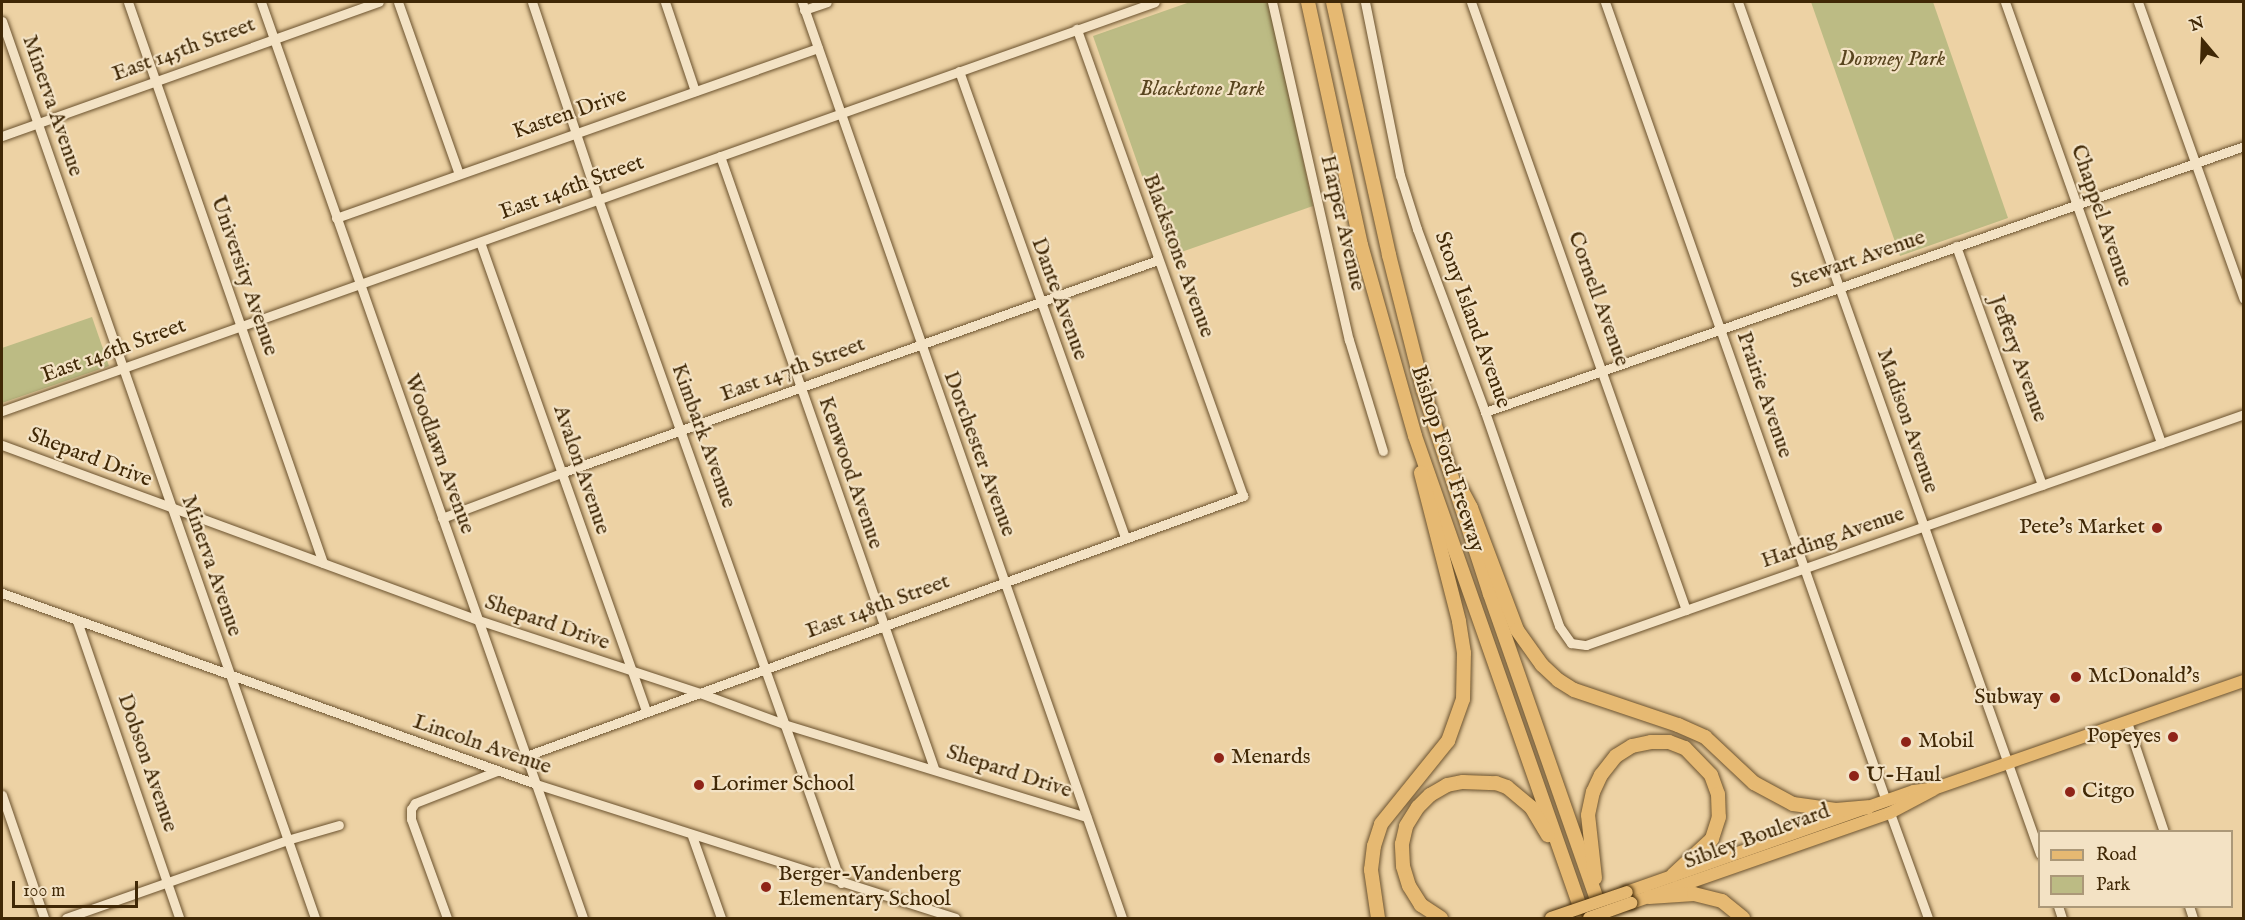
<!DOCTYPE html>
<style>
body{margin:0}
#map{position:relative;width:2245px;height:920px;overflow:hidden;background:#edd2a4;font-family:"IM FELL English",serif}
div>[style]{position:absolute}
.green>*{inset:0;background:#bcbb84}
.roads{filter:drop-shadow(0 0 2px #6b522e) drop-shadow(0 0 2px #6b522e)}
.minor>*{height:9px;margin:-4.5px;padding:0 4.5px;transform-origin:4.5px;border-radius:4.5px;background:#f3e2c4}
.major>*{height:12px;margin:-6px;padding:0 6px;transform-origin:6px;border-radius:6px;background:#e6b972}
.highway>*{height:14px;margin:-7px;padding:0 7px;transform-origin:7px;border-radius:7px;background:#e6b972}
.bridges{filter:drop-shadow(0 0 2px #402806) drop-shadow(0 0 2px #402806)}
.major-bridge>*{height:12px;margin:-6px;padding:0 6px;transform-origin:6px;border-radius:6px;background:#e6b972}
.dots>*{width:16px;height:16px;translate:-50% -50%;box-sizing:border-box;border:3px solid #f3e2c4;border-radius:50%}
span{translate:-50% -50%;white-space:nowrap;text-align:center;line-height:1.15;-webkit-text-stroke:4.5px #f3e2c4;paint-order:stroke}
.street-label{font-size:22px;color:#402806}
.park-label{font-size:22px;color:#59451f;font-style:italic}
.poi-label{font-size:22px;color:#402806}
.right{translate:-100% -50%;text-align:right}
.left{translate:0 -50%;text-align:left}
.frame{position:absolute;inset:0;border:3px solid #402806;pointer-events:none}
.legend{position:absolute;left:2038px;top:830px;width:195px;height:78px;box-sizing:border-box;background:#f3e2c4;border:2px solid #ab9878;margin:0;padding:8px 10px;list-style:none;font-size:18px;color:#402806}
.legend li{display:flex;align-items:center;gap:12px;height:30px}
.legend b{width:30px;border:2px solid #ab9878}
.north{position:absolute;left:2173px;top:12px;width:60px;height:60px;-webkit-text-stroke:4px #f3e2c4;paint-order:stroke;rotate:341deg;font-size:16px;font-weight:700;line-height:24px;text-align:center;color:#402806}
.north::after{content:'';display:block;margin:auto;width:21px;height:27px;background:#402806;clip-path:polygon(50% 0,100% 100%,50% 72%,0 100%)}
.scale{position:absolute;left:12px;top:881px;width:126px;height:27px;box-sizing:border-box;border:3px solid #402806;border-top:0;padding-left:8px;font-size:18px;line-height:21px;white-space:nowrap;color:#402806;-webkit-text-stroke:4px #f3e2c4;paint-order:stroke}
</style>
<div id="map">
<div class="green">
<i style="clip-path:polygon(1190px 2px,1269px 2px,1313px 206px,1170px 256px,1093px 36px)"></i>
<i style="clip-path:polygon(1811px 2px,1933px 2px,2008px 218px,1900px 256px)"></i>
<i style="clip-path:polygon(92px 317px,109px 366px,2px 403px,2px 348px)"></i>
</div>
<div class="roads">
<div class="minor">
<i style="left:128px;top:2px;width:594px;rotate:70.83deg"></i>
<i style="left:261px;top:2px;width:971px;rotate:70.63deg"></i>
<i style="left:398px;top:2px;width:182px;rotate:70.5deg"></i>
<i style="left:532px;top:2px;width:208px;rotate:71.5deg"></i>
<i style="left:598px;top:199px;width:726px;rotate:70.44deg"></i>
<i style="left:665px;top:2px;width:94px;rotate:71.4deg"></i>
<i style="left:802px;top:2px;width:970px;rotate:70.74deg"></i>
<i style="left:1272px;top:2px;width:347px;rotate:77.2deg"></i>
<i style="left:1349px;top:340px;width:116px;rotate:73deg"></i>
<i style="left:1365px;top:2px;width:177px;rotate:78.6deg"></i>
<i style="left:1400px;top:175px;width:57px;rotate:72.5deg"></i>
<i style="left:1417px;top:229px;width:195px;rotate:69.6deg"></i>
<i style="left:1485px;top:412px;width:226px;rotate:70.9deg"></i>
<i style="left:1559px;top:626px;width:21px;rotate:55deg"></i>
<i style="left:1571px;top:643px;width:15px;rotate:8deg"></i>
<i style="left:1586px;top:645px;width:697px;rotate:-19.34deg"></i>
<i style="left:1471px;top:2px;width:645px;rotate:70.53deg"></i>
<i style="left:1605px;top:2px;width:847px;rotate:70.62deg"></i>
<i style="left:1738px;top:2px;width:904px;rotate:70.48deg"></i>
<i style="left:2005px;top:2px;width:468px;rotate:70.5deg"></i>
<i style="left:2138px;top:2px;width:315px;rotate:70.4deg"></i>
<i style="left:804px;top:10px;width:24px;rotate:-19deg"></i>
<i style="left:2px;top:21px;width:950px;rotate:70.76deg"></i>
<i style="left:959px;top:71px;width:496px;rotate:70.4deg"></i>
<i style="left:2px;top:136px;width:400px;rotate:-19.6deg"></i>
<i style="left:720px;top:156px;width:648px;rotate:70.73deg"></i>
<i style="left:336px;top:218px;width:511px;rotate:-19.43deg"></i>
<i style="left:480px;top:242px;width:498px;rotate:70.5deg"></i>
<i style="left:1956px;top:246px;width:254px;rotate:70.2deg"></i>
<i style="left:2px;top:411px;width:1223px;rotate:-19.53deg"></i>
<i style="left:1485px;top:412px;width:804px;rotate:-19.31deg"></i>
<i style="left:2px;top:445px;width:507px;rotate:20.19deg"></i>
<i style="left:478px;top:620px;width:234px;rotate:18.2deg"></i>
<i style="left:700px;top:693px;width:90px;rotate:20.3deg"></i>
<i style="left:784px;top:724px;width:316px;rotate:17.1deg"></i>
<i style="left:442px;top:518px;width:127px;rotate:-20.7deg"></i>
<i style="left:561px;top:473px;width:634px;rotate:-19.64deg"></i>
<i style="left:2px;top:593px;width:567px;rotate:19.68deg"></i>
<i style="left:536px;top:784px;width:440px;rotate:17.7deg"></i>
<i style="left:77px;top:621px;width:314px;rotate:71deg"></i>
<i style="left:2127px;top:722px;width:116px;rotate:71.4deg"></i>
<i style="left:526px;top:756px;width:763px;rotate:-19.93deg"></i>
<i style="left:1243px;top:496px;width:496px;rotate:-109.6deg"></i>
<i style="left:2px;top:795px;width:130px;rotate:71.1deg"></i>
<i style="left:1890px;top:813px;width:112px;rotate:70.1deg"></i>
<i style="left:692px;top:836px;width:87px;rotate:70.5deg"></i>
<i style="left:2058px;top:906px;width:13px;rotate:72deg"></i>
<i style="left:2189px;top:906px;width:13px;rotate:72deg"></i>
<i style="left:66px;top:918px;width:234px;rotate:-19.4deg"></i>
<i style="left:287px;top:840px;width:54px;rotate:-16.1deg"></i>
<i style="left:447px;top:918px;width:105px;rotate:-110deg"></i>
<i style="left:411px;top:819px;width:10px;rotate:-90deg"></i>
<i style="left:411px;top:809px;width:7px;rotate:-56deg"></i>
<i style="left:415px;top:803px;width:88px;rotate:-21.3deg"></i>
</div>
<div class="major">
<i style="left:1627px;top:892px;width:304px;rotate:-19.4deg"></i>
<i style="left:1914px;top:791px;width:22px;rotate:-8deg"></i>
<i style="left:1936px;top:788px;width:326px;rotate:-19.2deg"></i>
<i style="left:1631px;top:903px;width:274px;rotate:-19.2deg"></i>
<i style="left:1890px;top:813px;width:49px;rotate:-28.1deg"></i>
</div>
<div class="highway">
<i style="left:1308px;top:2px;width:249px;rotate:77.7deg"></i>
<i style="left:1361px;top:245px;width:198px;rotate:74.2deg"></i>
<i style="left:1415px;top:436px;width:511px;rotate:70.68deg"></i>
<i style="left:1333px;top:2px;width:259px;rotate:77.5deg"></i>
<i style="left:1389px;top:255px;width:138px;rotate:75.8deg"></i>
<i style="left:1423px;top:389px;width:216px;rotate:71.9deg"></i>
<i style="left:1490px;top:594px;width:338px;rotate:70.7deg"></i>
<i style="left:1461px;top:489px;width:21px;rotate:62deg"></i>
<i style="left:1471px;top:508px;width:130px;rotate:69.3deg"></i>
<i style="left:1517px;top:630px;width:43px;rotate:54.5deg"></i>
<i style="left:1542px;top:665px;width:22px;rotate:43deg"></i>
<i style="left:1558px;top:680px;width:19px;rotate:32deg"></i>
<i style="left:1574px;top:690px;width:110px;rotate:18.6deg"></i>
<i style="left:1678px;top:725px;width:30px;rotate:24deg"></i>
<i style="left:1705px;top:737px;width:67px;rotate:43.2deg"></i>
<i style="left:1754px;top:783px;width:44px;rotate:28.3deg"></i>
<i style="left:1793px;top:804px;width:43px;rotate:7.9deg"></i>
<i style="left:1836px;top:810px;width:32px;rotate:-5deg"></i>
<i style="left:1595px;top:878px;width:63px;rotate:-96.3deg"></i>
<i style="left:1588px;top:815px;width:24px;rotate:-78deg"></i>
<i style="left:1593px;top:792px;width:19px;rotate:-65deg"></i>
<i style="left:1601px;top:775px;width:24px;rotate:-52deg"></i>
<i style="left:1616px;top:756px;width:19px;rotate:-32deg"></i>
<i style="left:1632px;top:746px;width:19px;rotate:-12deg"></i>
<i style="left:1651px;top:742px;width:18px"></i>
<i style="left:1669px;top:742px;width:17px;rotate:21deg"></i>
<i style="left:1685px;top:748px;width:37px;rotate:46deg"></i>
<i style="left:1711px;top:775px;width:20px;rotate:70deg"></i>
<i style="left:1718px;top:794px;width:23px;rotate:88deg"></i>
<i style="left:1719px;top:817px;width:23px;rotate:108deg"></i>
<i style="left:1712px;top:839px;width:53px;rotate:137.3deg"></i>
<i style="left:1649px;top:897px;width:45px;rotate:-3.8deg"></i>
<i style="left:1694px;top:894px;width:29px;rotate:14deg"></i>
<i style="left:1722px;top:901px;width:27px;rotate:39deg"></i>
<i style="left:1378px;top:918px;width:49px;rotate:-98.3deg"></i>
<i style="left:1371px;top:870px;width:24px;rotate:-83deg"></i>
<i style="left:1374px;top:846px;width:23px;rotate:-72deg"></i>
<i style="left:1381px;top:824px;width:107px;rotate:-51.1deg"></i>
<i style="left:1448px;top:741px;width:45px;rotate:-70.3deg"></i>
<i style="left:1463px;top:699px;width:46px;rotate:-88.8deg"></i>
<i style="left:1464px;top:653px;width:32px;rotate:-99deg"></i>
<i style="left:1459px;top:621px;width:153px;rotate:-104.4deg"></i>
<i style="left:1441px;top:918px;width:24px;rotate:-147deg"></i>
<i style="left:1421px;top:905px;width:22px;rotate:-122deg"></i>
<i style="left:1409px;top:886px;width:21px;rotate:-107deg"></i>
<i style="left:1403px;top:866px;width:22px;rotate:-93deg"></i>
<i style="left:1402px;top:844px;width:18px;rotate:-77deg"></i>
<i style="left:1406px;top:826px;width:22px;rotate:-58deg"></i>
<i style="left:1418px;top:807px;width:17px;rotate:-45deg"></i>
<i style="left:1430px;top:795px;width:20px;rotate:-30deg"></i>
<i style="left:1447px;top:785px;width:16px;rotate:-11deg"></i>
<i style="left:1463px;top:782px;width:33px;rotate:2deg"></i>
<i style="left:1496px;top:783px;width:12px;rotate:20deg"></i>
<i style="left:1507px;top:787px;width:31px;rotate:40deg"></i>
<i style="left:1531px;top:807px;width:33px;rotate:59deg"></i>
</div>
</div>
<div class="bridges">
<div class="major-bridge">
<i style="left:1551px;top:918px;width:80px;rotate:-18.9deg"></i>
<i style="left:1589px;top:918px;width:45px;rotate:-19.7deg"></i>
</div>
</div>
<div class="dots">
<i style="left:2157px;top:528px;background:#8f2418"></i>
<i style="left:2076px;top:677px;background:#8f2418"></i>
<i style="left:2055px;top:698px;background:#8f2418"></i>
<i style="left:2173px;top:737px;background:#8f2418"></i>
<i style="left:1906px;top:742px;background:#8f2418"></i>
<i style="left:1219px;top:758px;background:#8f2418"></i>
<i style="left:1854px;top:776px;background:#8f2418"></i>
<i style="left:699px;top:785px;background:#8f2418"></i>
<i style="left:2070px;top:792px;background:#8f2418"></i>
<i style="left:766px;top:887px;background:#8f2418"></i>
</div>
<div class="street-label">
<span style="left:184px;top:50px;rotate:-20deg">East 145th Street</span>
<span style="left:52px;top:106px;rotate:71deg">Minerva Avenue</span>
<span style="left:570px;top:114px;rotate:-19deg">Kasten Drive</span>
<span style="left:572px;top:188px;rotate:-20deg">East 146th Street</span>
<span style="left:2101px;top:216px;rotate:71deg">Chappel Avenue</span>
<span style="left:1342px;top:223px;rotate:77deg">Harper Avenue</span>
<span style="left:1178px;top:256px;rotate:70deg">Blackstone Avenue</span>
<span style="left:1858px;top:260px;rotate:-19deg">Stewart Avenue</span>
<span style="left:244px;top:276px;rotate:71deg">University Avenue</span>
<span style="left:1059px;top:299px;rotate:70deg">Dante Avenue</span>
<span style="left:1598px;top:299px;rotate:70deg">Cornell Avenue</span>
<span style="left:1472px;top:320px;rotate:70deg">Stony Island Avenue</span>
<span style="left:114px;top:351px;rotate:-20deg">East 146th Street</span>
<span style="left:2018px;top:359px;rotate:70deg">Jeffery Avenue</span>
<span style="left:793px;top:370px;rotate:-20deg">East 147th Street</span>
<span style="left:1764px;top:395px;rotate:71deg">Prairie Avenue</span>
<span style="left:1907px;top:421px;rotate:71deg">Madison Avenue</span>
<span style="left:703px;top:436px;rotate:70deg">Kimbark Avenue</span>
<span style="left:439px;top:454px;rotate:70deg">Woodlawn Avenue</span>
<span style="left:979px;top:454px;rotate:70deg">Dorchester Avenue</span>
<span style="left:90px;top:458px;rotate:21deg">Shepard Drive</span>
<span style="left:1447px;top:459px;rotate:72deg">Bishop Ford Freeway</span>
<span style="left:581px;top:470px;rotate:71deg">Avalon Avenue</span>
<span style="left:850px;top:473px;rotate:71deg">Kenwood Avenue</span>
<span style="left:1833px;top:538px;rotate:-19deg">Harding Avenue</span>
<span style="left:211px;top:566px;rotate:71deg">Minerva Avenue</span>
<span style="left:878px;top:607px;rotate:-20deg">East 148th Street</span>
<span style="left:547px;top:623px;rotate:19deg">Shepard Drive</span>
<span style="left:482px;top:745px;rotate:19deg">Lincoln Avenue</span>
<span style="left:147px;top:763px;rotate:71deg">Dobson Avenue</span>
<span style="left:1009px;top:772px;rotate:18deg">Shepard Drive</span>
<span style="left:1757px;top:837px;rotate:-20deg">Sibley Boulevard</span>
</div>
<div class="park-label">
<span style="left:1892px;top:60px">Downey Park</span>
<span style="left:1202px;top:90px">Blackstone Park</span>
</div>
<div class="poi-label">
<span class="right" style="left:2145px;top:528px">Pete's Market</span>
<span class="left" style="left:2088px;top:677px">McDonald's</span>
<span class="right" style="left:2043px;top:698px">Subway</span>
<span class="right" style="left:2161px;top:737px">Popeyes</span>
<span class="left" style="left:1918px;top:742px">Mobil</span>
<span class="left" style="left:1231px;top:758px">Menards</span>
<span class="left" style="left:1866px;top:776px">U-Haul</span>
<span class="left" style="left:711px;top:785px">Lorimer School</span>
<span class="left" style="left:2082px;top:792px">Citgo</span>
<span class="left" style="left:778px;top:887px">Berger-Vandenberg<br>Elementary School</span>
</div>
<div class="frame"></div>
<ul class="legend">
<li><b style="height:8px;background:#e6b972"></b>Road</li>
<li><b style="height:16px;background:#bcbb84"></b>Park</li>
</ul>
<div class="north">N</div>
<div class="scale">100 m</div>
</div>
